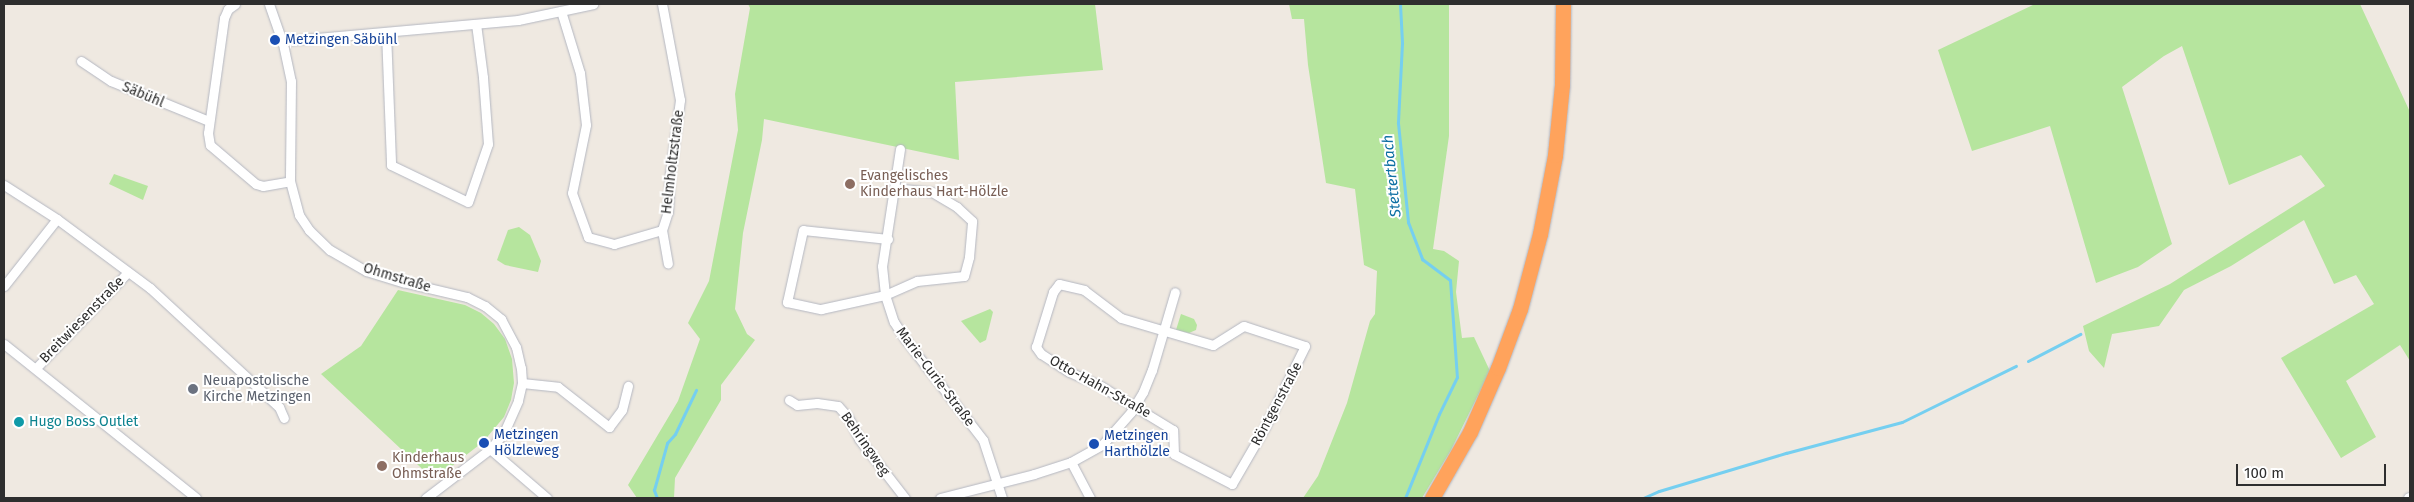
<!DOCTYPE html>
<meta charset="utf-8">
<style>
body{margin:0}
#map{position:relative;width:2414px;height:502px;overflow:hidden;background:#efe9e1;font-family:"Fira Sans",sans-serif}
div>[style]{position:absolute}
.green>*{inset:0;background:#b6e59e}
.stream>*{height:3px;margin:-1.5px;padding:0 1.5px;transform-origin:1.5px;border-radius:1.5px;background:#75cff0}
.roads{filter:drop-shadow(0 0 1px #b4b7c1) drop-shadow(0 0 1px #b4b7c1)}
.street>*{height:9px;margin:-4.5px;padding:0 4.5px;transform-origin:4.5px;border-radius:4.5px;background:#fff}
.secondary>*{height:11px;margin:-5.5px;padding:0 5.5px;transform-origin:5.5px;border-radius:5.5px;background:#fff}
.highway>*{height:15px;margin:-7.5px;padding:0 7.5px;transform-origin:7.5px;border-radius:7.5px;background:#ffa35c}
.dots>*{width:14px;height:14px;translate:-50% -50%;box-sizing:border-box;border:2px solid #fff;border-radius:50%}
span{translate:-50% -50%;white-space:nowrap;text-align:center;line-height:1.15;-webkit-text-stroke:4px #fff;paint-order:stroke}
.transit-label{font-size:14px;color:#164399}
.left{translate:0 -50%;text-align:left}
.street-label{font-size:14px;color:#2e2e2e}
.education-label{font-size:14px;color:#785e54}
.worship-label{font-size:14px;color:#5b616d}
.culture-label{font-size:14px;color:#0d838f}
.water-label{font-size:15px;color:#0d6fa3;font-style:italic}
.frame{position:absolute;inset:0;border:5px solid #2e2e2e;pointer-events:none}
.scale{position:absolute;left:2236px;top:464px;width:150px;height:22px;box-sizing:border-box;border:2px solid #2e2e2e;border-top:0;padding-left:6px;font-size:15px;line-height:18px;white-space:nowrap;color:#2e2e2e;-webkit-text-stroke:4px #fff;paint-order:stroke}
</style>
<div id="map">
<div class="green">
<i style="clip-path:polygon(748px 4px,1095px 4px,1103px 70px,955px 82px,959px 160px,764px 119px,762px 140px,743px 233px,735px 309px,747px 334px,755px 340px,721px 385px,721px 400px,675px 478px,674px 498px,637px 498px,628px 485px,678px 401px,700px 339px,688px 323px,709px 281px,738px 130px,735px 94px,750px 8px)"></i>
<i style="clip-path:polygon(1289px 4px,1449px 4px,1449px 136px,1433px 249px,1444px 251px,1459px 261px,1456px 292px,1462px 338px,1474px 337px,1490px 371px,1451px 450px,1422px 498px,1303px 498px,1318px 476px,1347px 403px,1370px 321px,1375px 314px,1377px 271px,1364px 265px,1355px 189px,1326px 183px,1308px 65px,1304px 19px,1292px 19px)"></i>
<i style="clip-path:polygon(2035px 4px,2360px 4px,2410px 112px,2410px 361px,2400px 345px,2346px 381px,2376px 437px,2341px 458px,2281px 358px,2374px 304px,2356px 275px,2334px 284px,2304px 220px,2231px 266px,2184px 290px,2159px 326px,2112px 334px,2104px 368px,2089px 351px,2083px 326px,2170px 284px,2325px 186px,2301px 155px,2229px 185px,2182px 46px,2164px 56px,2122px 87px,2172px 244px,2138px 267px,2096px 283px,2050px 126px,1972px 151px,1938px 50px)"></i>
<i style="clip-path:polygon(114px 174px,148px 186px,143px 200px,109px 184px)"></i>
<i style="clip-path:polygon(519px 227px,530px 235px,541px 261px,538px 272px,505px 265px,497px 260px,508px 230px)"></i>
<i style="clip-path:polygon(398px 290px,465px 305px,481px 313px,494px 324px,505px 339px,512px 359px,514px 383px,511px 400px,504px 417px,483px 442px,434px 480px,321px 374px,361px 346px)"></i>
<i style="clip-path:polygon(990px 309px,993px 312px,986px 340px,980px 343px,961px 321px)"></i>
<i style="clip-path:polygon(1181px 314px,1194px 319px,1197px 325px,1196px 330px,1189px 333px,1176px 330px)"></i>
</div>
<div class="stream">
<i style="left:1400px;top:4px;width:39px;rotate:87deg"></i>
<i style="left:1402px;top:43px;width:80px;rotate:92.9deg"></i>
<i style="left:1398px;top:123px;width:100px;rotate:84.2deg"></i>
<i style="left:1408px;top:222px;width:40px;rotate:69deg"></i>
<i style="left:1422px;top:259px;width:35px;rotate:37deg"></i>
<i style="left:1450px;top:280px;width:97px;rotate:85.9deg"></i>
<i style="left:1457px;top:377px;width:41px;rotate:115.9deg"></i>
<i style="left:1439px;top:414px;width:91px;rotate:112deg"></i>
<i style="left:2028px;top:361px;width:59px;rotate:-27.4deg"></i>
<i style="left:657px;top:498px;width:9px;rotate:-111deg"></i>
<i style="left:654px;top:490px;width:49px;rotate:-74.5deg"></i>
<i style="left:667px;top:443px;width:12px;rotate:-48deg"></i>
<i style="left:675px;top:434px;width:49px;rotate:-64.5deg"></i>
<i style="left:1643px;top:498px;width:17px;rotate:-24deg"></i>
<i style="left:1659px;top:491px;width:133px;rotate:-16.7deg"></i>
<i style="left:1786px;top:453px;width:120px;rotate:-15deg"></i>
<i style="left:1902px;top:422px;width:127px;rotate:-26.2deg"></i>
</div>
<div class="roads">
<div class="street">
<i style="left:235px;top:4px;width:9px;rotate:144deg"></i>
<i style="left:228px;top:9px;width:10px;rotate:114deg"></i>
<i style="left:224px;top:18px;width:116px;rotate:97.9deg"></i>
<i style="left:208px;top:133px;width:12px;rotate:81deg"></i>
<i style="left:210px;top:145px;width:60px;rotate:40.3deg"></i>
<i style="left:256px;top:184px;width:7px;rotate:16deg"></i>
<i style="left:263px;top:186px;width:27px;rotate:-10deg"></i>
<i style="left:269px;top:4px;width:42px;rotate:70.7deg"></i>
<i style="left:283px;top:44px;width:38px;rotate:78deg"></i>
<i style="left:291px;top:81px;width:100px;rotate:90.6deg"></i>
<i style="left:290px;top:181px;width:35px;rotate:75deg"></i>
<i style="left:299px;top:215px;width:18px;rotate:56deg"></i>
<i style="left:309px;top:230px;width:29px;rotate:44deg"></i>
<i style="left:330px;top:250px;width:42px;rotate:30.3deg"></i>
<i style="left:366px;top:271px;width:39px;rotate:17deg"></i>
<i style="left:403px;top:282px;width:66px;rotate:13.2deg"></i>
<i style="left:467px;top:297px;width:20px;rotate:27deg"></i>
<i style="left:485px;top:306px;width:21px;rotate:39deg"></i>
<i style="left:501px;top:319px;width:32px;rotate:62deg"></i>
<i style="left:516px;top:347px;width:22px;rotate:77deg"></i>
<i style="left:521px;top:368px;width:15px;rotate:86deg"></i>
<i style="left:522px;top:383px;width:18px;rotate:103deg"></i>
<i style="left:518px;top:401px;width:36px;rotate:114deg"></i>
<i style="left:503px;top:434px;width:20px;rotate:131deg"></i>
<i style="left:490px;top:449px;width:81px;rotate:142.6deg"></i>
<i style="left:561px;top:11px;width:65px;rotate:73deg"></i>
<i style="left:580px;top:73px;width:52px;rotate:83.4deg"></i>
<i style="left:586px;top:125px;width:69px;rotate:101.6deg"></i>
<i style="left:572px;top:193px;width:47px;rotate:70deg"></i>
<i style="left:588px;top:237px;width:27px;rotate:15deg"></i>
<i style="left:614px;top:244px;width:50px;rotate:-16.3deg"></i>
<i style="left:662px;top:230px;width:19px;rotate:-72deg"></i>
<i style="left:668px;top:212px;width:38px;rotate:-87deg"></i>
<i style="left:670px;top:174px;width:75px;rotate:-82.3deg"></i>
<i style="left:680px;top:100px;width:98px;rotate:-100.6deg"></i>
<i style="left:386px;top:32px;width:133px;rotate:87.8deg"></i>
<i style="left:391px;top:165px;width:85px;rotate:25.7deg"></i>
<i style="left:468px;top:202px;width:61px;rotate:-71deg"></i>
<i style="left:488px;top:144px;width:67px;rotate:-94.3deg"></i>
<i style="left:483px;top:77px;width:53px;rotate:-97.5deg"></i>
<i style="left:283px;top:41px;width:236px;rotate:-5.1deg"></i>
<i style="left:518px;top:20px;width:77px;rotate:-12deg"></i>
<i style="left:81px;top:61px;width:36px;rotate:34deg"></i>
<i style="left:111px;top:81px;width:106px;rotate:22.2deg"></i>
<i style="left:900px;top:149px;width:118px;rotate:98.7deg"></i>
<i style="left:882px;top:266px;width:29px;rotate:84deg"></i>
<i style="left:885px;top:295px;width:28px;rotate:72deg"></i>
<i style="left:894px;top:322px;width:20px;rotate:57deg"></i>
<i style="left:905px;top:339px;width:128px;rotate:52.3deg"></i>
<i style="left:983px;top:440px;width:61px;rotate:71.9deg"></i>
<i style="left:4px;top:185px;width:63px;rotate:32.7deg"></i>
<i style="left:57px;top:219px;width:116px;rotate:36.6deg"></i>
<i style="left:150px;top:288px;width:176px;rotate:42.7deg"></i>
<i style="left:279px;top:407px;width:12px;rotate:66deg"></i>
<i style="left:662px;top:230px;width:34px;rotate:80deg"></i>
<i style="left:888px;top:239px;width:85px;rotate:-174deg"></i>
<i style="left:803px;top:230px;width:74px;rotate:102.5deg"></i>
<i style="left:787px;top:302px;width:35px;rotate:12deg"></i>
<i style="left:821px;top:309px;width:66px;rotate:-12.3deg"></i>
<i style="left:885px;top:295px;width:35px;rotate:-24deg"></i>
<i style="left:917px;top:281px;width:47px;rotate:-6.1deg"></i>
<i style="left:964px;top:276px;width:20px;rotate:-75deg"></i>
<i style="left:969px;top:257px;width:36px;rotate:-85deg"></i>
<i style="left:972px;top:221px;width:21px;rotate:-137deg"></i>
<i style="left:957px;top:207px;width:29px;rotate:-149deg"></i>
<i style="left:932px;top:192px;width:36px;rotate:-174deg"></i>
<i style="left:1059px;top:284px;width:26px;rotate:13deg"></i>
<i style="left:1084px;top:290px;width:46px;rotate:37.1deg"></i>
<i style="left:1121px;top:318px;width:96px;rotate:16.4deg"></i>
<i style="left:1213px;top:345px;width:36px;rotate:-32deg"></i>
<i style="left:1244px;top:326px;width:64px;rotate:18.2deg"></i>
<i style="left:1305px;top:346px;width:90px;rotate:116.3deg"></i>
<i style="left:1265px;top:427px;width:66px;rotate:120.1deg"></i>
<i style="left:1232px;top:484px;width:65px;rotate:-152.7deg"></i>
<i style="left:1174px;top:454px;width:24px;rotate:-92deg"></i>
<i style="left:1173px;top:430px;width:84px;rotate:-148.6deg"></i>
<i style="left:1101px;top:386px;width:35px;rotate:-156deg"></i>
<i style="left:1069px;top:372px;width:33px;rotate:-147deg"></i>
<i style="left:1041px;top:354px;width:9px;rotate:-126deg"></i>
<i style="left:1036px;top:347px;width:58px;rotate:-72.8deg"></i>
<i style="left:1053px;top:292px;width:10px;rotate:-53deg"></i>
<i style="left:4px;top:286px;width:85px;rotate:-51.7deg"></i>
<i style="left:4px;top:344px;width:246px;rotate:38.7deg"></i>
<i style="left:36px;top:368px;width:133px;rotate:-46.2deg"></i>
<i style="left:522px;top:383px;width:36px;rotate:6deg"></i>
<i style="left:558px;top:387px;width:65px;rotate:38.1deg"></i>
<i style="left:609px;top:427px;width:21px;rotate:-53deg"></i>
<i style="left:622px;top:410px;width:25px;rotate:-76deg"></i>
<i style="left:789px;top:400px;width:9px;rotate:32deg"></i>
<i style="left:797px;top:405px;width:20px;rotate:-6deg"></i>
<i style="left:817px;top:403px;width:21px;rotate:8deg"></i>
<i style="left:838px;top:406px;width:15px;rotate:48deg"></i>
<i style="left:848px;top:417px;width:25px;rotate:63deg"></i>
<i style="left:859px;top:439px;width:75px;rotate:52.1deg"></i>
<i style="left:490px;top:449px;width:75px;rotate:40.7deg"></i>
<i style="left:1071px;top:462px;width:41px;rotate:62.2deg"></i>
<i style="left:940px;top:498px;width:97px;rotate:-14.3deg"></i>
<i style="left:1034px;top:474px;width:39px;rotate:-18deg"></i>
<i style="left:1071px;top:462px;width:35px;rotate:-29deg"></i>
<i style="left:1102px;top:445px;width:44px;rotate:-48.7deg"></i>
<i style="left:1131px;top:412px;width:23px;rotate:-59deg"></i>
<i style="left:1143px;top:392px;width:24px;rotate:-68deg"></i>
<i style="left:1152px;top:370px;width:81px;rotate:-73.6deg"></i>
</div>
<div class="secondary">
<i style="left:2409px;top:498px;width:1px"></i>
</div>
<div class="highway">
<i style="left:1432px;top:498px;width:76px;rotate:-60.1deg"></i>
<i style="left:1470px;top:432px;width:70px;rotate:-66.4deg"></i>
<i style="left:1498px;top:368px;width:63px;rotate:-69.6deg"></i>
<i style="left:1520px;top:309px;width:78px;rotate:-75.1deg"></i>
<i style="left:1540px;top:234px;width:80px;rotate:-79.2deg"></i>
<i style="left:1555px;top:155px;width:70px;rotate:-84.3deg"></i>
<i style="left:1562px;top:85px;width:81px;rotate:-89.3deg"></i>
</div>
</div>
<div class="dots">
<i style="left:275px;top:40px;background:#1a4fb4"></i>
<i style="left:850px;top:184px;background:#8d6e63"></i>
<i style="left:193px;top:389px;background:#6b7280"></i>
<i style="left:19px;top:422px;background:#0f9aa8"></i>
<i style="left:484px;top:443px;background:#1a4fb4"></i>
<i style="left:1094px;top:444px;background:#1a4fb4"></i>
<i style="left:382px;top:466px;background:#8d6e63"></i>
</div>
<div class="transit-label">
<span class="left" style="left:285px;top:40px">Metzingen Säbühl</span>
<span class="left" style="left:494px;top:443px">Metzingen<br>Hölzleweg</span>
<span class="left" style="left:1104px;top:444px">Metzingen<br>Harthölzle</span>
</div>
<div class="street-label">
<span style="left:143px;top:95px;rotate:23deg">Säbühl</span>
<span style="left:673px;top:162px;rotate:-83deg">Helmholtzstraße</span>
<span style="left:397px;top:278px;rotate:17deg">Ohmstraße</span>
<span style="left:82px;top:320px;rotate:-46deg">Breitwiesenstraße</span>
<span style="left:935px;top:377px;rotate:53deg">Marie-Curie-Straße</span>
<span style="left:1100px;top:387px;rotate:29deg">Otto-Hahn-Straße</span>
<span style="left:1277px;top:404px;rotate:-62deg">Röntgenstraße</span>
<span style="left:865px;top:444px;rotate:55deg">Behringweg</span>
</div>
<div class="education-label">
<span class="left" style="left:860px;top:184px">Evangelisches<br>Kinderhaus Hart-Hölzle</span>
<span class="left" style="left:392px;top:466px">Kinderhaus<br>Ohmstraße</span>
</div>
<div class="worship-label">
<span class="left" style="left:203px;top:389px">Neuapostolische<br>Kirche Metzingen</span>
</div>
<div class="culture-label">
<span class="left" style="left:29px;top:422px">Hugo Boss Outlet</span>
</div>
<div class="water-label">
<span style="left:1392px;top:176px;rotate:-96deg">Stettertbach</span>
</div>
<div class="frame"></div>
<div class="scale">100 m</div>
</div>
